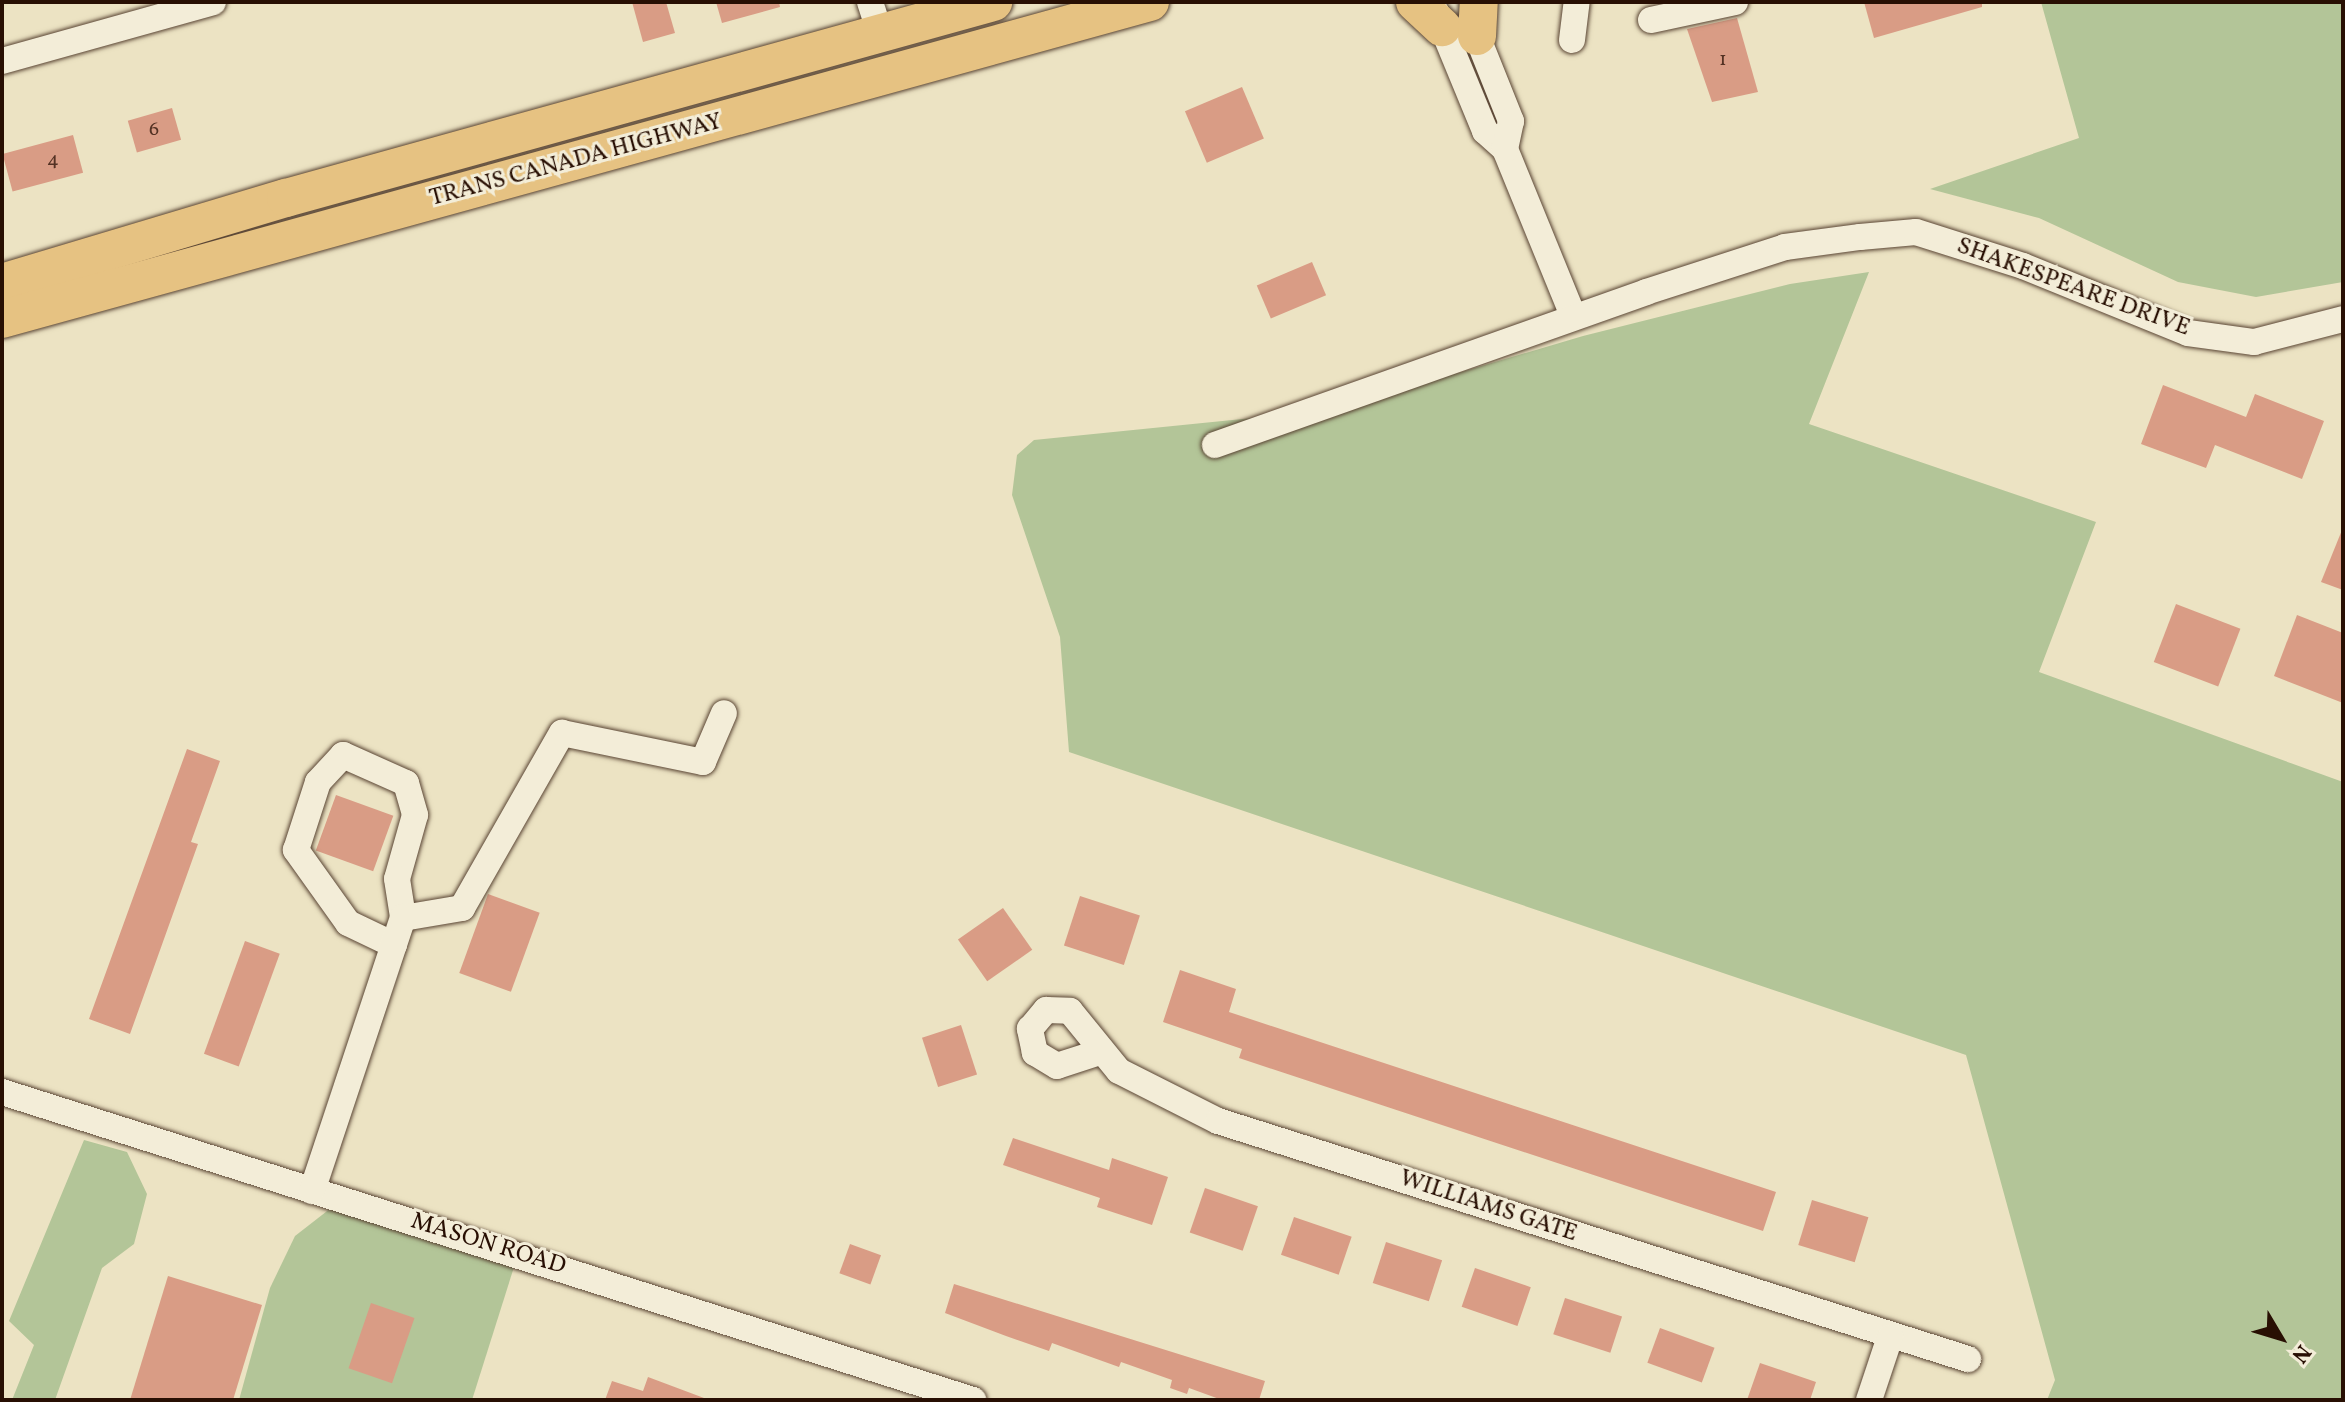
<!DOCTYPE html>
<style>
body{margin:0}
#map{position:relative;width:2345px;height:1402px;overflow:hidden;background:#ece3c3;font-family:Vollkorn,serif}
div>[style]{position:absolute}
.green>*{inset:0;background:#b3c598}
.building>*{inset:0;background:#d99c85;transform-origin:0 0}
.roads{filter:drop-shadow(0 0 2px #594433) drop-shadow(0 0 2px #594433)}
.minor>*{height:26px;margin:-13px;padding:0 13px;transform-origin:13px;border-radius:13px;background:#f3edd8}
.highway>*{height:38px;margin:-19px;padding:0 19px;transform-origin:19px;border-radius:19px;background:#e6c282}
span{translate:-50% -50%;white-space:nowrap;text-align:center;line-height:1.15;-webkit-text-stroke:6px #f3edd8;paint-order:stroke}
.number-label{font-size:20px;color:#543224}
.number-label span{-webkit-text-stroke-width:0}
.street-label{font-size:24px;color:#280f03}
.frame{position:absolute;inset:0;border:4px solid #280f03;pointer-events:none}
.north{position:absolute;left:2241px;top:1298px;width:80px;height:80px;-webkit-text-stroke:6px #f3edd8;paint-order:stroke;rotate:128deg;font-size:22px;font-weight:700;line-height:32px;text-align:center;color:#280f03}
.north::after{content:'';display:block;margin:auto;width:28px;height:36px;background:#280f03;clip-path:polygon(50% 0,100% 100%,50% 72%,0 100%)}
</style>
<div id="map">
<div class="green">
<i style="clip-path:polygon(2041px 2px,2343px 2px,2343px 282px,2256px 297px,2178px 282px,2039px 218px,1930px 189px,2079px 138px)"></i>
<i style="clip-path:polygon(1869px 272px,1809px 424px,2096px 522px,2039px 672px,2343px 782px,2343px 1400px,2047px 1400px,2055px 1380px,1966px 1055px,1069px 752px,1060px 637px,1012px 495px,1017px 455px,1034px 440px,1333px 410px,1583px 336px,1790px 284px)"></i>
<i style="clip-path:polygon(84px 1140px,127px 1152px,147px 1194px,134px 1244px,102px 1268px,55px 1400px,12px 1400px,34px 1345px,9px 1321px)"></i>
<i style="clip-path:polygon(331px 1208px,514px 1267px,472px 1400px,239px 1400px,270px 1288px,295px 1236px)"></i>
</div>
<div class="building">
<i style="clip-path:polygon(632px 2px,666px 2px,675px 33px,643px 42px)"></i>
<i style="clip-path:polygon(716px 2px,779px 2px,780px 7px,722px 23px)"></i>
<i style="clip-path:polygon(1864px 2px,1982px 2px,1982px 7px,1874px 38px)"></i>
<i style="clip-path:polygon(1737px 18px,1758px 92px,1712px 102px,1687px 29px)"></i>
<i style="left:1242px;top:87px;width:56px;height:62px;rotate:67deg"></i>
<i style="left:172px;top:108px;width:33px;height:46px;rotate:74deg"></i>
<i style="left:73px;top:135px;width:39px;height:73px;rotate:75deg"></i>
<i style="left:1312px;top:262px;width:36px;height:60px;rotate:67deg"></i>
<i style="clip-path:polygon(2163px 385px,2246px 417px,2255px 394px,2324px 421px,2302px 479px,2215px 445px,2206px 468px,2141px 444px)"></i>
<i style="clip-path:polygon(2342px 530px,2343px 530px,2343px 590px,2321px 582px)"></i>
<i style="left:2176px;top:604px;width:69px;height:62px;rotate:21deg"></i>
<i style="clip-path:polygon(2297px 615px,2343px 633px,2343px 703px,2274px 676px)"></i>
<i style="clip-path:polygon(187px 749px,220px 761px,191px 842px,198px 844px,130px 1034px,89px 1019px)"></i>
<i style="left:336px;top:795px;width:61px;height:59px;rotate:20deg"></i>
<i style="left:488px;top:894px;width:55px;height:84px;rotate:20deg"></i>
<i style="left:1080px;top:896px;width:63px;height:52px;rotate:18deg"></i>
<i style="left:1003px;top:908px;width:51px;height:55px;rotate:55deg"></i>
<i style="left:245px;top:941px;width:37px;height:120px;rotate:20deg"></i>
<i style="clip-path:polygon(1180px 970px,1236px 989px,1229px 1012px,1776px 1192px,1763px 1231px,1239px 1058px,1242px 1049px,1163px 1022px)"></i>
<i style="left:961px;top:1025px;width:52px;height:41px;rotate:72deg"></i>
<i style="clip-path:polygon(1013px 1138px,1109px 1170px,1112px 1158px,1168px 1177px,1152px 1225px,1097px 1207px,1100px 1198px,1003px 1165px)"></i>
<i style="left:1205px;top:1188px;width:56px;height:47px;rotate:19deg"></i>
<i style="left:1812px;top:1200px;width:59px;height:47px;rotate:17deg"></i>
<i style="left:1294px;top:1217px;width:61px;height:40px;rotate:19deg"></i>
<i style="left:1386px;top:1242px;width:59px;height:43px;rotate:18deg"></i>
<i style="left:850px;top:1244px;width:33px;height:31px;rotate:20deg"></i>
<i style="left:1475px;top:1268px;width:59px;height:41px;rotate:19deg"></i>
<i style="clip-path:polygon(168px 1276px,262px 1305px,233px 1400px,130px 1400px)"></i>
<i style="clip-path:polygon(954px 1284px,1265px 1381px,1259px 1400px,1222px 1400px,1189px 1388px,1187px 1394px,1170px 1388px,1172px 1380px,1121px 1362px,1119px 1367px,1052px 1343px,1049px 1351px,1006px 1336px,945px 1313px)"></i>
<i style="left:1565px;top:1298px;width:60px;height:38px;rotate:18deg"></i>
<i style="left:371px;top:1303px;width:46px;height:69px;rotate:19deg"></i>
<i style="left:1660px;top:1328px;width:58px;height:37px;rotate:20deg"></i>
<i style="clip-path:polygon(1760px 1363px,1816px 1382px,1810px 1400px,1747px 1400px)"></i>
<i style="clip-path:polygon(648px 1377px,704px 1398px,704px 1400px,605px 1400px,612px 1381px,643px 1391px)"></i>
</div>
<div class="roads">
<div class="minor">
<i style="left:870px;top:2px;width:32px;rotate:72deg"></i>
<i style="left:1436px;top:12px;width:129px;rotate:67.6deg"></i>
<i style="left:1485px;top:131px;width:27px;rotate:42deg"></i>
<i style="left:1505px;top:149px;width:180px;rotate:67.8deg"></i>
<i style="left:1651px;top:20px;width:86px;rotate:-12.1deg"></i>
<i style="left:1471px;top:21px;width:108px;rotate:68.2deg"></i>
<i style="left:1511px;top:121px;width:29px;rotate:102deg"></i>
<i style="left:1572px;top:40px;width:38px;rotate:-83deg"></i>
<i style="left:2px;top:61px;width:219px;rotate:-15.6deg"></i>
<i style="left:1215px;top:445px;width:457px;rotate:-19.5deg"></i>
<i style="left:1646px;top:292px;width:146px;rotate:-17.9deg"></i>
<i style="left:1785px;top:247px;width:76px;rotate:-7.6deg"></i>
<i style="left:1860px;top:237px;width:56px;rotate:-5.1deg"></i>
<i style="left:1916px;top:232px;width:112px;rotate:17.6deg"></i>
<i style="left:2023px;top:266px;width:178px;rotate:22.1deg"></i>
<i style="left:2188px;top:333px;width:67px;rotate:7.8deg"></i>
<i style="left:2254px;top:342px;width:92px;rotate:-14.5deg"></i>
<i style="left:394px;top:945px;width:51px;rotate:-154.4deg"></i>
<i style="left:348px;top:923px;width:90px;rotate:-125.5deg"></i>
<i style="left:296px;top:850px;width:71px;rotate:-72.1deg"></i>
<i style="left:318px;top:782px;width:37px;rotate:-47deg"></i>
<i style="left:343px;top:755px;width:69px;rotate:24deg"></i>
<i style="left:406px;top:783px;width:33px;rotate:74deg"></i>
<i style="left:415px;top:815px;width:66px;rotate:105.7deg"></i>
<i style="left:397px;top:879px;width:39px;rotate:81deg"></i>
<i style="left:1100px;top:1052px;width:45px;rotate:162deg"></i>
<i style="left:1057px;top:1066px;width:26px;rotate:-149deg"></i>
<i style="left:1035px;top:1053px;width:25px;rotate:-102deg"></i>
<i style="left:1030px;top:1029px;width:25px;rotate:-50deg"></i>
<i style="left:1046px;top:1010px;width:24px;rotate:2deg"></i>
<i style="left:1070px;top:1011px;width:77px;rotate:50.8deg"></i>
<i style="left:1119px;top:1071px;width:111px;rotate:26.8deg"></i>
<i style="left:1218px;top:1121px;width:787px;rotate:17.61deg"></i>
<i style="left:2px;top:1092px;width:1019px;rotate:17.6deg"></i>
<i style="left:312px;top:1191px;width:288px;rotate:-71.6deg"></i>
<i style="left:403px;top:918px;width:60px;rotate:-9.6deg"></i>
<i style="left:462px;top:908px;width:202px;rotate:-60.3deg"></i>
<i style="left:562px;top:733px;width:144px;rotate:11.6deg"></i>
<i style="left:703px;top:762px;width:53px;rotate:-66.8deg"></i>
<i style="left:1869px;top:1400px;width:66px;rotate:-71.6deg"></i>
</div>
<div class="highway">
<i style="left:1415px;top:2px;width:37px;rotate:43deg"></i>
<i style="left:1477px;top:36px;width:34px;rotate:-87deg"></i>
<i style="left:2px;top:283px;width:296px;rotate:-16.7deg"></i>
<i style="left:286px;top:198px;width:734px;rotate:-15.49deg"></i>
<i style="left:2px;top:319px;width:1191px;rotate:-15.44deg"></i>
</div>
</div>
<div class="number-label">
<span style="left:1723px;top:60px">1</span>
<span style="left:154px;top:130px">6</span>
<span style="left:53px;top:160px">4</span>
</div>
<div class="street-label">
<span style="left:576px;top:161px;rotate:-15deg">TRANS CANADA HIGHWAY</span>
<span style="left:2073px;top:288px;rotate:20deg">SHAKESPEARE DRIVE</span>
<span style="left:1488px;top:1207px;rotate:18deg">WILLIAMS GATE</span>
<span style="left:488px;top:1245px;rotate:17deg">MASON ROAD</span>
</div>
<div class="frame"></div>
<div class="north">N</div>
</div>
